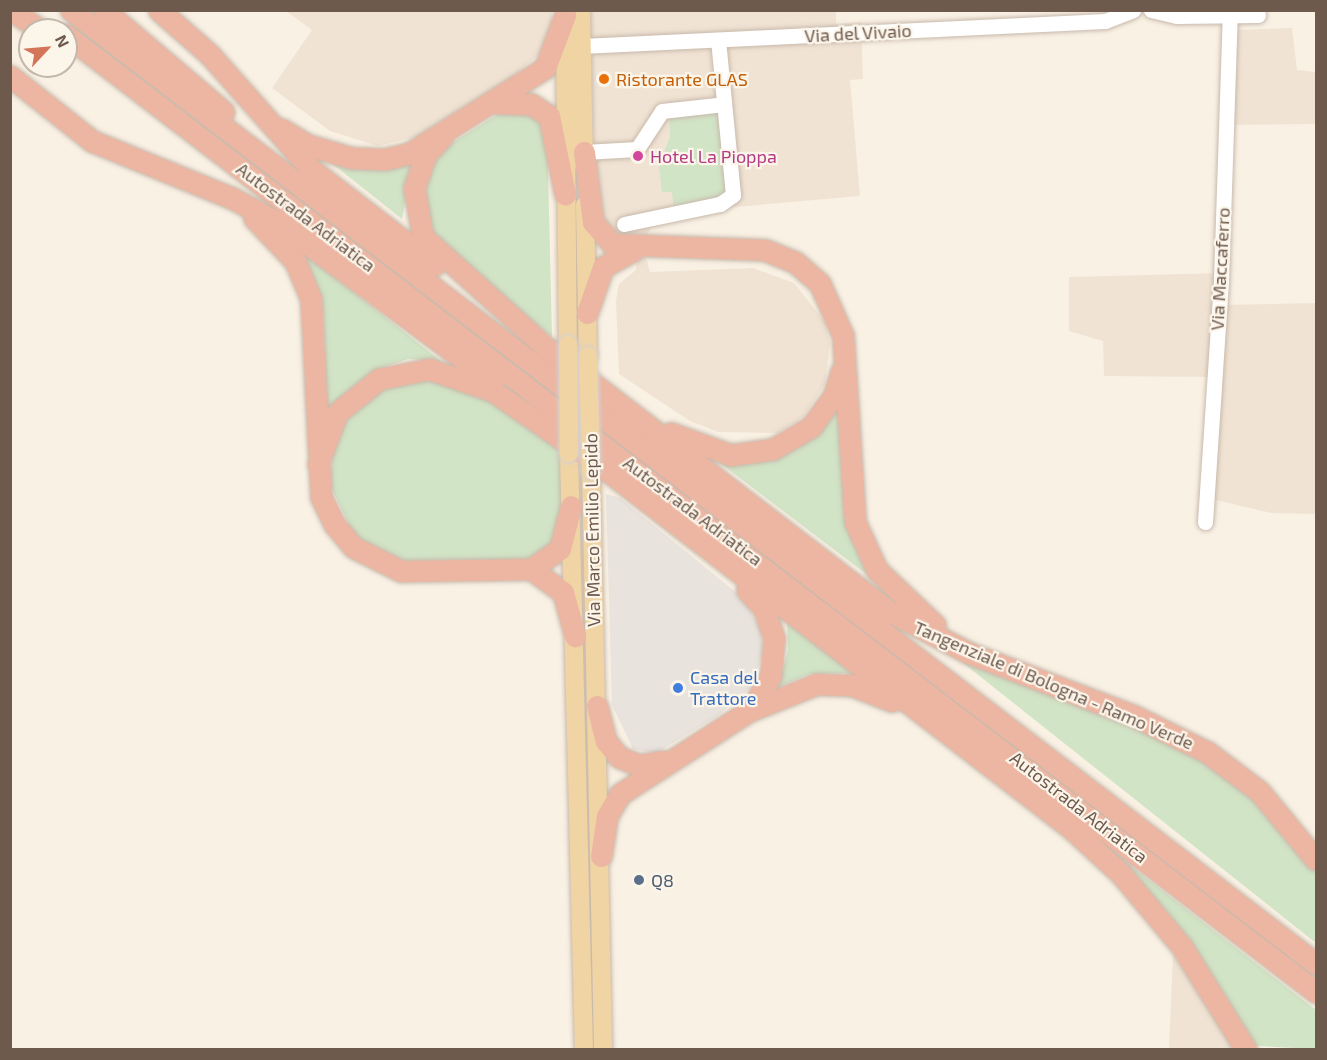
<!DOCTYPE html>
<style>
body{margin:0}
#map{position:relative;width:1327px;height:1060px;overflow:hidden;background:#f9f1e4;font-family:"Exo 2",sans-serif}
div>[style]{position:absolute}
.residential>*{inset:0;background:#f0e3d3}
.industrial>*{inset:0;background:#e9e3de}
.green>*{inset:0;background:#d1e4c5}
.roads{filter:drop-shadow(0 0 2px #c8b9ac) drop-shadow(0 0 2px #c8b9ac)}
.minor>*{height:15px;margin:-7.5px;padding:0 7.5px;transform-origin:7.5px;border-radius:7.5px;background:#fff}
.major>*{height:18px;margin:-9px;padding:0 9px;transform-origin:9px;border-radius:9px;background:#f0d4a4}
.highway>*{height:21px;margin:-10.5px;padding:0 10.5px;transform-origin:10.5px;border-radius:10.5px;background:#ecb6a2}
.bridges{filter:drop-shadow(0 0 2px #d6d1cd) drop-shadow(0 0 2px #d6d1cd)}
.major-bridge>*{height:18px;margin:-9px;padding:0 9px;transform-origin:9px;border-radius:9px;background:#f0d4a4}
.dots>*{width:16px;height:16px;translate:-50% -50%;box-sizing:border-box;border:3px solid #fcf5ea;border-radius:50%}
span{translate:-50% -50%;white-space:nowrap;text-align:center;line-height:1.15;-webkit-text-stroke:4.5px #fcf5ea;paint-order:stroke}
.street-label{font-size:18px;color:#6e594d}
.food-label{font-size:18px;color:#c56008}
.left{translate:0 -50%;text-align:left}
.hotel-label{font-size:18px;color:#b23c85}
.shop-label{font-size:18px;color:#366cbe}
.service-label{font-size:18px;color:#4e5e75}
.frame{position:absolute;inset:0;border:12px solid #6e594d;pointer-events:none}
.north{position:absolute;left:18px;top:18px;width:60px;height:60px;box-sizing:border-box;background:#fcf5ea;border:2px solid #c3b7ab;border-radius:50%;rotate:64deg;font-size:16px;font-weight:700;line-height:24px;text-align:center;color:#6e594d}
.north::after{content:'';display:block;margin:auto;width:21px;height:27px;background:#d47458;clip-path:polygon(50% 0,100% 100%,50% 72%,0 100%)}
</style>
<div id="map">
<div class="residential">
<i style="clip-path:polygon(836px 10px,836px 24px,861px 22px,863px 79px,850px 80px,860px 196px,700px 210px,651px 227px,644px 243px,610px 233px,596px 202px,590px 11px)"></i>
<i style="clip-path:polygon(286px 11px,552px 11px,552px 32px,546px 48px,512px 77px,418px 136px,378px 146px,330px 131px,272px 88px,312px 30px)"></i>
<i style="clip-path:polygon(1292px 28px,1297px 70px,1316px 72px,1316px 124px,1232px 125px,1234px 30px)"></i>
<i style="clip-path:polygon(637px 257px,646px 257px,650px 272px,753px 268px,794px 283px,825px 322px,830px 343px,825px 384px,803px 417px,777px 433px,718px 432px,690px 421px,619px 374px,616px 300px,619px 284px,636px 270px)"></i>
<i style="clip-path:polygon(1224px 273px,1224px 305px,1316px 303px,1316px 514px,1271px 513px,1212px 499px,1217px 377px,1104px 376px,1103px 341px,1069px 331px,1069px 277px)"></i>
<i style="clip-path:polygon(1173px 955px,1207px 1001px,1234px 1049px,1169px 1048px)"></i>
</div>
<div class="industrial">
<i style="clip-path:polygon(606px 494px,620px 498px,743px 598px,760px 628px,763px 650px,752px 686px,719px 715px,656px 753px,633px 749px,612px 705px)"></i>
</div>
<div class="green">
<i style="clip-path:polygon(509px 107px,531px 112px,547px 129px,552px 337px,440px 246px,427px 228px,422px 200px,428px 169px,442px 149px)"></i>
<i style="clip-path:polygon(720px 111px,729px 193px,674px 210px,672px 192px,662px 192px,659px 167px,670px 136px,669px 117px)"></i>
<i style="clip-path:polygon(414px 156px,402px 219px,329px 161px)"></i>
<i style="clip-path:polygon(305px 256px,308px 256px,441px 361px,408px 359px,375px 370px,343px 395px,326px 419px,324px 317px)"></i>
<i style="clip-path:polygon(427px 377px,475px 392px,558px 443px,563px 510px,555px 547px,525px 560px,413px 564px,370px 548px,352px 531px,330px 485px,334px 442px,349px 413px,380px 388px)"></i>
<i style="clip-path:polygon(841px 398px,844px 449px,882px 586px,711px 456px,738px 460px)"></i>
<i style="clip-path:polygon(787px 621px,853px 673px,809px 674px,778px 687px,788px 650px)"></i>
<i style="clip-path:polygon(943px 647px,1175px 741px,1231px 776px,1316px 867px,1316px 943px)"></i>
<i style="clip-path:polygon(1105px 846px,1316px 1010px,1316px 1049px,1256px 1046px,1191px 945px)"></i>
</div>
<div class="roads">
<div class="minor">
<i style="left:1151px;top:10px;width:27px;rotate:13deg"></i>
<i style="left:1177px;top:16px;width:81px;rotate:-0.7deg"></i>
<i style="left:581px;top:46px;width:525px;rotate:-2.73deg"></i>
<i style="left:1105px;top:21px;width:30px;rotate:-21deg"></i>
<i style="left:584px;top:152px;width:53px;rotate:-3.2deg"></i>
<i style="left:637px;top:149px;width:45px;rotate:-56.7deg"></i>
<i style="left:662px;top:111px;width:62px;rotate:-6.4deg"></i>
<i style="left:624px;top:224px;width:98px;rotate:-11.8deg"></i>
<i style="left:720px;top:204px;width:16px;rotate:-35deg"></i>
<i style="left:733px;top:195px;width:156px;rotate:-95.5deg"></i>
<i style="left:1205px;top:522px;width:243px;rotate:-86.2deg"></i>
<i style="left:1221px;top:280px;width:265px;rotate:-88.1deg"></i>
</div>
<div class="major">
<i style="left:581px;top:10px;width:155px;rotate:88.9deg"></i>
<i style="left:565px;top:21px;width:324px;rotate:89.5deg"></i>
<i style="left:585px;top:205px;width:151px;rotate:88.9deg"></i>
<i style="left:569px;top:453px;width:597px;rotate:88.56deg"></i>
<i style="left:591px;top:470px;width:580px;rotate:88.81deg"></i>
</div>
<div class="highway">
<i style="left:11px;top:10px;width:36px;rotate:34deg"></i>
<i style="left:71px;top:10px;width:1568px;rotate:37.46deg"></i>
<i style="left:104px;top:10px;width:157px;rotate:40.4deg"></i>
<i style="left:159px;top:10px;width:68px;rotate:41.4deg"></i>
<i style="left:210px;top:55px;width:154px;rotate:48.4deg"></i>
<i style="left:312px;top:170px;width:155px;rotate:37.7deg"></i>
<i style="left:66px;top:35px;width:1574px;rotate:37.44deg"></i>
<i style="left:10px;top:76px;width:105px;rotate:38.4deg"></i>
<i style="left:92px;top:141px;width:151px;rotate:22.2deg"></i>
<i style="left:232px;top:198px;width:57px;rotate:28.4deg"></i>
<i style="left:282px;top:225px;width:262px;rotate:36.5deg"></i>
<i style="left:496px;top:103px;width:35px;rotate:2deg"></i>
<i style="left:531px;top:104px;width:22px;rotate:34deg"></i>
<i style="left:549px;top:116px;width:80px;rotate:78.4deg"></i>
<i style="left:281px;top:129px;width:31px;rotate:31deg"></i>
<i style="left:308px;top:145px;width:46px;rotate:16.5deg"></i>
<i style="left:352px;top:158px;width:34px;rotate:2deg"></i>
<i style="left:386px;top:159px;width:25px;rotate:-14deg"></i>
<i style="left:410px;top:153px;width:160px;rotate:-32.2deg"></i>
<i style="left:545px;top:68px;width:57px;rotate:-69.3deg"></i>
<i style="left:443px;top:136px;width:25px;rotate:133deg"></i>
<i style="left:426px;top:154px;width:36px;rotate:109deg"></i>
<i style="left:414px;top:188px;width:50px;rotate:79.6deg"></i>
<i style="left:423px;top:237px;width:168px;rotate:41.9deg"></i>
<i style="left:548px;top:349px;width:428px;rotate:37.6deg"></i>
<i style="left:887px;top:610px;width:93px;rotate:27.7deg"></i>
<i style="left:969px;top:653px;width:177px;rotate:20.9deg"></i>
<i style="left:1134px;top:716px;width:81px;rotate:26.3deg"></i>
<i style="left:1207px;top:752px;width:65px;rotate:36.9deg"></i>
<i style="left:1259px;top:791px;width:89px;rotate:50.4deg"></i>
<i style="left:584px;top:152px;width:71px;rotate:82.7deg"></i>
<i style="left:593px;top:222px;width:29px;rotate:49deg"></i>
<i style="left:612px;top:244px;width:153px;rotate:2.2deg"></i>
<i style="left:765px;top:250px;width:32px;rotate:22deg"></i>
<i style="left:795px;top:262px;width:33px;rotate:41deg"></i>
<i style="left:820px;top:284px;width:57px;rotate:66.1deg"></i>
<i style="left:843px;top:336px;width:186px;rotate:86.3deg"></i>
<i style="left:855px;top:522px;width:53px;rotate:65.4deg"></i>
<i style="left:877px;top:570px;width:80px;rotate:43.5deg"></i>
<i style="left:254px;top:218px;width:59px;rotate:46.4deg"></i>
<i style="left:295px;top:261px;width:41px;rotate:67.2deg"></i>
<i style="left:311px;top:299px;width:198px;rotate:87.1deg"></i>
<i style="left:321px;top:497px;width:30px;rotate:64deg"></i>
<i style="left:334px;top:524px;width:30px;rotate:50deg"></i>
<i style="left:353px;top:547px;width:54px;rotate:26.6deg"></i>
<i style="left:401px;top:571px;width:130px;rotate:-0.9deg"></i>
<i style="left:531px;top:569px;width:35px;rotate:-35deg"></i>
<i style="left:560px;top:549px;width:44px;rotate:-75.7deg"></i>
<i style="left:587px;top:313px;width:49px;rotate:-70.8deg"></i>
<i style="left:603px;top:267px;width:35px;rotate:-29deg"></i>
<i style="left:671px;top:433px;width:64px;rotate:20.1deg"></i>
<i style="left:731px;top:455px;width:42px;rotate:-8.1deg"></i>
<i style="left:773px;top:449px;width:44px;rotate:-30.1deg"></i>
<i style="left:811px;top:427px;width:39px;rotate:-54deg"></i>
<i style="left:834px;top:395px;width:24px;rotate:-73deg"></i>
<i style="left:318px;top:464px;width:54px;rotate:-69.6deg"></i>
<i style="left:337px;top:413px;width:54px;rotate:-39deg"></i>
<i style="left:379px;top:379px;width:51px;rotate:-11.3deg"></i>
<i style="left:429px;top:369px;width:68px;rotate:19deg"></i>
<i style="left:493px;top:391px;width:141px;rotate:34.9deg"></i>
<i style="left:609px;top:472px;width:585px;rotate:37.63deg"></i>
<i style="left:1072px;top:829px;width:67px;rotate:42.6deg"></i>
<i style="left:1121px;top:874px;width:95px;rotate:50.1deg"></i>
<i style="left:1182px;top:947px;width:121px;rotate:58.1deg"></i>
<i style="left:531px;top:569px;width:39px;rotate:36deg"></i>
<i style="left:563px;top:592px;width:46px;rotate:74.7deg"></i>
<i style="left:747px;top:590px;width:25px;rotate:48deg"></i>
<i style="left:764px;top:609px;width:31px;rotate:71deg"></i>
<i style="left:774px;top:638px;width:37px;rotate:95deg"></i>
<i style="left:771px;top:675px;width:39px;rotate:120deg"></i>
<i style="left:597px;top:706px;width:36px;rotate:76deg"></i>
<i style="left:606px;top:741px;width:21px;rotate:51deg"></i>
<i style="left:619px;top:757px;width:22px;rotate:22deg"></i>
<i style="left:639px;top:765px;width:24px;rotate:-9deg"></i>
<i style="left:601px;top:856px;width:40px;rotate:-81.5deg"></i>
<i style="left:607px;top:816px;width:26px;rotate:-59deg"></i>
<i style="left:620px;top:794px;width:153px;rotate:-32.8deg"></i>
<i style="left:749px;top:711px;width:72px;rotate:-21.9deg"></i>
<i style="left:816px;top:684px;width:35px;rotate:2deg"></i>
<i style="left:851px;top:685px;width:44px;rotate:21.3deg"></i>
</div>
</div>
<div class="bridges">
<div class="major-bridge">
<i style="left:568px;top:345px;width:108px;rotate:89.5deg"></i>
<i style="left:588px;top:356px;width:114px;rotate:88.5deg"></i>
</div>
</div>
<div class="dots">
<i style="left:604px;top:79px;background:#e8710a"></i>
<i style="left:638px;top:156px;background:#d1479c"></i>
<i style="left:678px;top:688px;background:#3f7fe0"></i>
<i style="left:639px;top:880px;background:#5c6f8a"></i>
</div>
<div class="street-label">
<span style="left:858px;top:33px;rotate:-3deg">Via del Vivaio</span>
<span style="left:306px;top:217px;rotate:37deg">Autostrada Adriatica</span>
<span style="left:1220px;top:269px;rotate:-87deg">Via Maccaferro</span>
<span style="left:693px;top:511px;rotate:37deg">Autostrada Adriatica</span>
<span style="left:592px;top:530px;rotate:-91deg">Via Marco Emilio Lepido</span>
<span style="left:1054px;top:685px;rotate:23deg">Tangenziale di Bologna - Ramo Verde</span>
<span style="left:1079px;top:807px;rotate:38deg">Autostrada Adriatica</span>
</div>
<div class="food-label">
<span class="left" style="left:616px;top:79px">Ristorante GLAS</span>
</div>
<div class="hotel-label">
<span class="left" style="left:650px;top:156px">Hotel La Pioppa</span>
</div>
<div class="shop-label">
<span class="left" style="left:690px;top:688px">Casa del<br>Trattore</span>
</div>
<div class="service-label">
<span class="left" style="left:651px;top:880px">Q8</span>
</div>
<div class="frame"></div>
<div class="north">N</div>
</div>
